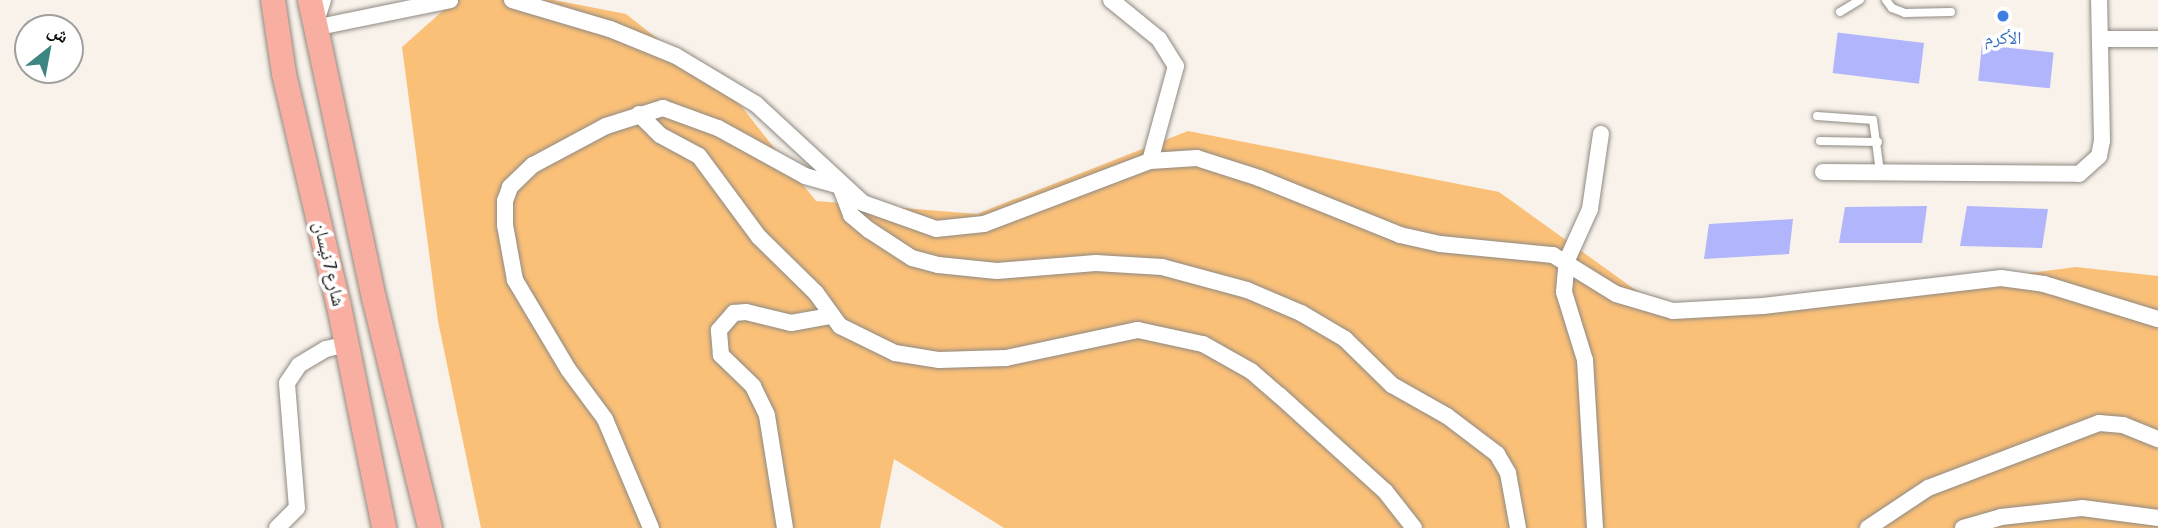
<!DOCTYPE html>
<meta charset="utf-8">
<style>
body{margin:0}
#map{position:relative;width:2158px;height:528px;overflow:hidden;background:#f8f2ea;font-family:"Asap Condensed","Noto Naskh Arabic",sans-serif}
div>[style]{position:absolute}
.green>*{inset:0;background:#fac078}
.building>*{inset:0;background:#b0b5fc;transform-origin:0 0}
.roads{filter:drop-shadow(0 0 2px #8f8982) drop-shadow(0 0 2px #8f8982)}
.lane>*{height:8px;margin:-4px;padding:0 4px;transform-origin:4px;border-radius:4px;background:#fff}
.street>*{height:16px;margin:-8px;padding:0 8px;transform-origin:8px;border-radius:8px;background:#fff}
.primary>*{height:24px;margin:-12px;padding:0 12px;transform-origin:12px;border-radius:12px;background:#f8aea0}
.dots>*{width:19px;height:19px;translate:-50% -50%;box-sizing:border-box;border:4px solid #fff;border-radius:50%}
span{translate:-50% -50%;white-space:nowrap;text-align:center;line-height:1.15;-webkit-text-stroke:7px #fff;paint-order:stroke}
.shop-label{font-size:18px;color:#366cbe}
.street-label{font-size:18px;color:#100e0c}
.north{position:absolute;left:14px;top:14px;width:70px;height:70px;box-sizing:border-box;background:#fff;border:2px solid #9f9f9e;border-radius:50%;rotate:31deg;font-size:19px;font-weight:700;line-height:28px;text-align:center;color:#100e0c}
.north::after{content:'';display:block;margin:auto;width:24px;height:32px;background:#3d8582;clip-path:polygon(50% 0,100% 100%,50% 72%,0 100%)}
</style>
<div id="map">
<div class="green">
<i style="clip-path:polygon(455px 0,554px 0,626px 14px,738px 102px,816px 201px,977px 214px,1188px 131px,1499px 192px,1676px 319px,2076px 267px,2158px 276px,2158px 528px,1004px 528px,894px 459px,880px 528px,481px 528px,438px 321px,402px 47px)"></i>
</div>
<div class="building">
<i style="left:1924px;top:43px;width:41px;height:87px;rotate:97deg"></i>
<i style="left:1982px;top:45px;width:72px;height:36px;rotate:6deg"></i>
<i style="clip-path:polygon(1927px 206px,1922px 243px,1839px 243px,1845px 207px)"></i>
<i style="clip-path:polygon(1967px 206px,2048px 209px,2042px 248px,1960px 246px)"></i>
<i style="clip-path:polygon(1793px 219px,1789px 254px,1704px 259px,1709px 224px)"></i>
</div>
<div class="roads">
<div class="lane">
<i style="left:1886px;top:0;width:10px;rotate:53deg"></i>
<i style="left:1892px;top:8px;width:14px;rotate:21deg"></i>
<i style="left:1905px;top:13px;width:46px;rotate:-1.2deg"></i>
<i style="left:1840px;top:12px;width:23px;rotate:-31deg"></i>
<i style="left:1817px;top:116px;width:56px;rotate:4.1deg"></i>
<i style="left:1873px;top:120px;width:52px;rotate:82.3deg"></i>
<i style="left:1820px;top:141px;width:58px;rotate:1deg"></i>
</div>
<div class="street">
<i style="left:323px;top:0;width:29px;rotate:108deg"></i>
<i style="left:314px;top:28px;width:139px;rotate:-11.6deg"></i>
<i style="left:512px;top:0;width:102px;rotate:16.5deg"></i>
<i style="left:610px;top:29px;width:71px;rotate:22.2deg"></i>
<i style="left:676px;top:56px;width:93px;rotate:31deg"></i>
<i style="left:756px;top:104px;width:146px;rotate:42.8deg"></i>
<i style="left:863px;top:203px;width:77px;rotate:19.6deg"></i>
<i style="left:936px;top:229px;width:48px;rotate:-5.9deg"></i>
<i style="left:984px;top:224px;width:178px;rotate:-20.8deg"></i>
<i style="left:1150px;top:161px;width:47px;rotate:-3.7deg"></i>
<i style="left:1197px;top:158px;width:65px;rotate:17.9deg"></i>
<i style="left:1259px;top:178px;width:152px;rotate:22deg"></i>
<i style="left:1400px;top:235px;width:41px;rotate:12.7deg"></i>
<i style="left:1440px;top:244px;width:114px;rotate:5.6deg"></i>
<i style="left:1553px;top:255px;width:74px;rotate:31.8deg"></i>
<i style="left:1616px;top:294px;width:59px;rotate:16.6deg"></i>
<i style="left:1673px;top:311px;width:90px;rotate:-3.2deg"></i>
<i style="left:1763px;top:306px;width:240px;rotate:-6.7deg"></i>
<i style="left:2001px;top:278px;width:43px;rotate:7.9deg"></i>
<i style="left:2044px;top:284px;width:119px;rotate:17.1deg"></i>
<i style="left:1111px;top:0;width:62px;rotate:39.1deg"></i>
<i style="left:1159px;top:39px;width:32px;rotate:58deg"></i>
<i style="left:1176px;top:66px;width:98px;rotate:105.3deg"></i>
<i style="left:2101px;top:39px;width:57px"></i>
<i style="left:639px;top:114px;width:30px;rotate:45deg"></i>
<i style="left:660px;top:135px;width:44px;rotate:28.3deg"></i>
<i style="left:699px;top:156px;width:101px;rotate:53.5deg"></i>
<i style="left:759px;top:237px;width:80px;rotate:44.5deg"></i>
<i style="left:816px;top:293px;width:41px;rotate:54deg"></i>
<i style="left:840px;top:326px;width:61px;rotate:26.1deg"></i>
<i style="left:895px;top:353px;width:45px;rotate:9deg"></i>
<i style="left:939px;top:360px;width:67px;rotate:-1.7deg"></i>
<i style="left:1006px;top:358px;width:135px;rotate:-12deg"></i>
<i style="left:1138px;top:330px;width:66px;rotate:12.2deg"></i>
<i style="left:1203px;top:344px;width:55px;rotate:29.4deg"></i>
<i style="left:1251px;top:371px;width:37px;rotate:41deg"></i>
<i style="left:1279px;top:395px;width:143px;rotate:42.2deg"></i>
<i style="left:1385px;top:491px;width:47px;rotate:51.9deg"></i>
<i style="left:1823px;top:172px;width:256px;rotate:0.4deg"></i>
<i style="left:2079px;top:174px;width:27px;rotate:-42deg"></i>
<i style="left:2099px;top:156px;width:15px;rotate:-79deg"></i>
<i style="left:2102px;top:141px;width:141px;rotate:-91.2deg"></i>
<i style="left:840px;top:186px;width:31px;rotate:69deg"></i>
<i style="left:851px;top:215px;width:23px;rotate:40deg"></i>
<i style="left:869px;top:230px;width:51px;rotate:33.1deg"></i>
<i style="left:912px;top:258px;width:27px;rotate:15deg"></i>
<i style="left:938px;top:265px;width:59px;rotate:5.8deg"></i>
<i style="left:997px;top:271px;width:99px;rotate:-4.6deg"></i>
<i style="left:1096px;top:263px;width:66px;rotate:3.5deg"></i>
<i style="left:1162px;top:267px;width:88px;rotate:15.1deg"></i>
<i style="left:1247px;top:290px;width:59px;rotate:23.1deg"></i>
<i style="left:1301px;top:313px;width:51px;rotate:30.6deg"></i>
<i style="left:1345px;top:339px;width:66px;rotate:44.4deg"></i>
<i style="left:1392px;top:385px;width:63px;rotate:29.4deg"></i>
<i style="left:1447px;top:416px;width:63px;rotate:37.2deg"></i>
<i style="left:1497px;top:454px;width:22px;rotate:60deg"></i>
<i style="left:1508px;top:473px;width:56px;rotate:79.7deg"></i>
<i style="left:277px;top:528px;width:28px;rotate:-45deg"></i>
<i style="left:297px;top:508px;width:125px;rotate:-94.6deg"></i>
<i style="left:287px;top:383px;width:22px;rotate:-56deg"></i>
<i style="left:299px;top:365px;width:31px;rotate:-31deg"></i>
<i style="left:326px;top:349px;width:22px;rotate:-13deg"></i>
<i style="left:651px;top:528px;width:118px;rotate:-112.9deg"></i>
<i style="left:605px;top:419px;width:62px;rotate:-126.5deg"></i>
<i style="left:568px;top:369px;width:104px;rotate:-120.8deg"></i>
<i style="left:515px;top:280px;width:56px;rotate:-100.3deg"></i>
<i style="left:505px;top:225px;width:24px;rotate:-90deg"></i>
<i style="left:505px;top:201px;width:15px;rotate:-70deg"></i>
<i style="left:510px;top:187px;width:32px;rotate:-44deg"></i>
<i style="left:533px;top:165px;width:83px;rotate:-28.1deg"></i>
<i style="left:606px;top:126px;width:60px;rotate:-17.5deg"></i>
<i style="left:663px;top:108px;width:59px;rotate:20deg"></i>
<i style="left:718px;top:128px;width:99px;rotate:28.9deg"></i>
<i style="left:805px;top:176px;width:36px;rotate:16deg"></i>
<i style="left:785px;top:528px;width:114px;rotate:-99.1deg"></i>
<i style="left:767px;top:415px;width:32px;rotate:-116deg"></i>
<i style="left:753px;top:386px;width:45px;rotate:-135.9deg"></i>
<i style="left:721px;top:355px;width:25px;rotate:-95deg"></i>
<i style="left:719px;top:330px;width:23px;rotate:-49deg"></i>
<i style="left:734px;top:313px;width:12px;rotate:-5deg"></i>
<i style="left:746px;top:312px;width:46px;rotate:13.7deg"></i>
<i style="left:791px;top:323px;width:39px;rotate:-10deg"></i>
<i style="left:1595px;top:528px;width:168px;rotate:-93.4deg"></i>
<i style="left:1585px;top:360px;width:71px;rotate:-107.2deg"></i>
<i style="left:1564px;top:292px;width:32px;rotate:-85deg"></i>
<i style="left:1567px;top:260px;width:56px;rotate:-65.7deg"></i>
<i style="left:1590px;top:209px;width:76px;rotate:-81.7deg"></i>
<i style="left:1868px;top:528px;width:72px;rotate:-33.7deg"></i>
<i style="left:1928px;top:488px;width:183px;rotate:-20.8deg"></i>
<i style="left:2099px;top:423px;width:24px;rotate:5deg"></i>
<i style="left:2123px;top:425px;width:38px;rotate:22deg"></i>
<i style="left:1963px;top:528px;width:40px;rotate:-16deg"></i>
<i style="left:2001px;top:517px;width:81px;rotate:-6.3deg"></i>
<i style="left:2082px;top:508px;width:77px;rotate:7.5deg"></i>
</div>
<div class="primary">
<i style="left:273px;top:0;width:75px;rotate:81.5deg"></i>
<i style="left:284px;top:74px;width:238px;rotate:76.7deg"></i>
<i style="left:339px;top:306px;width:227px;rotate:78.5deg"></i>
<i style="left:310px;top:0;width:305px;rotate:77.9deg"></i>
<i style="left:374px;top:298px;width:237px;rotate:76.3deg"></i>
</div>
</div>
<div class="dots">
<i style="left:2003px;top:16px;background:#3f7fe0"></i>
</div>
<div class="shop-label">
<span style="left:2003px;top:38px">الأكرم</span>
</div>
<div class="street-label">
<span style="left:329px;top:264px;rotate:77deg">شارع 7 نيسان</span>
</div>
<div class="north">ش</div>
</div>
